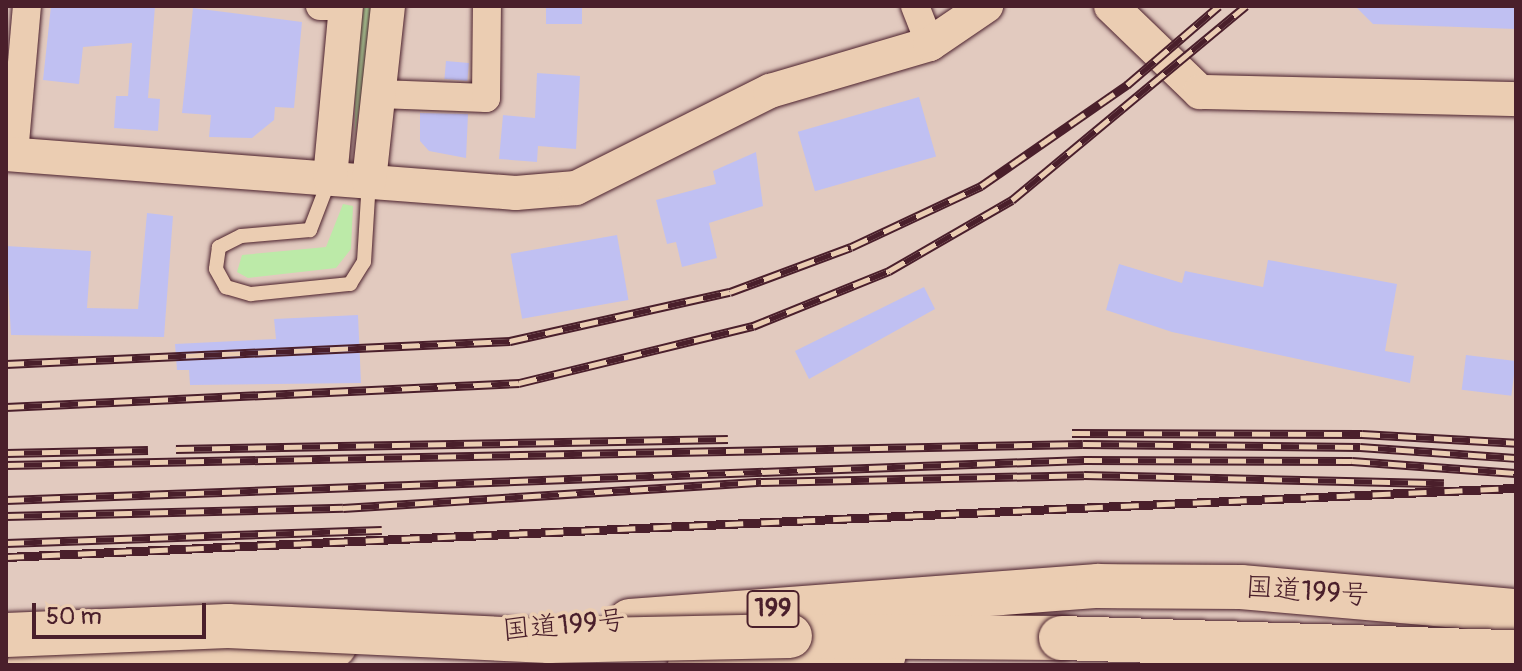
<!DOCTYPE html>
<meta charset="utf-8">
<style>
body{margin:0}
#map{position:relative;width:1522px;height:671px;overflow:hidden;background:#e2cabf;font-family:Pangolin,"Klee One",sans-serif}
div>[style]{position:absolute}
.green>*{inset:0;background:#bceaa8}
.building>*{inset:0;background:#c0c0f2;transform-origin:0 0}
.roads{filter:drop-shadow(0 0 2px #4a1f2b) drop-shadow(0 0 2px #4a1f2b)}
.service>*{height:14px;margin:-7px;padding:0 7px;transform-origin:7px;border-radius:7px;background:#ebcdb2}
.minor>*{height:28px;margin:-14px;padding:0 14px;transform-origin:14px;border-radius:14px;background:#ebcdb2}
.tertiary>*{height:34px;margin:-17px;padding:0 17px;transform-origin:17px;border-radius:17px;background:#ebcdb2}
.trunk>*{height:44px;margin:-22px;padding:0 22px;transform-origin:22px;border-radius:22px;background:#ebcdb2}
.motorway>*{height:44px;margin:-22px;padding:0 22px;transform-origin:22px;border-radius:22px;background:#ebcdb2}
.rail>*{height:9px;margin-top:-4.5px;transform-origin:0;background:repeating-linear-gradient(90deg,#ebcdb2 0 18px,#4a1f2b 0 36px);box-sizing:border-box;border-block:2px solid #4a1f2b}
.bridges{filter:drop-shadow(0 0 2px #4a1f2b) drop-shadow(0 0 2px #4a1f2b)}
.motorway-bridge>*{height:44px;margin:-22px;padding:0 22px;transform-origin:22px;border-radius:22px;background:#ebcdb2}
span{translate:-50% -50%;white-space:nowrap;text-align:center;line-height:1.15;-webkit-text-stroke:7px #ebcdb2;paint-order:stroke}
.shield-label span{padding:2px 6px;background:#ebcdb2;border:2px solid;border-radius:6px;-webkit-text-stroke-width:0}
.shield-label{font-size:26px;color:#4a1f2b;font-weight:700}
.street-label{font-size:28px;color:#4a1f2b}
.frame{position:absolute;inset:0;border:8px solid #4a1f2b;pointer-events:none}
.scale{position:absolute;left:32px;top:603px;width:174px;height:36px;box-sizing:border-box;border:4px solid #4a1f2b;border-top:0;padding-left:10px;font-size:24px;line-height:28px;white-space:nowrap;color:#4a1f2b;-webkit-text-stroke:6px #ebcdb2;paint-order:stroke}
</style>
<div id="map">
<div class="green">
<i style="clip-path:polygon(364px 6px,376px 6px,355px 134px,355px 55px)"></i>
<i style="clip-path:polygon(343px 204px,353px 206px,351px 249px,336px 268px,248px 278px,237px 272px,242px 255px,326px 247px)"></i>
</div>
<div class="building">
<i style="clip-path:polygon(51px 6px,155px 6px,148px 98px,160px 99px,158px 131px,114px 128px,116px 96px,128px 96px,132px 43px,83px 47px,79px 84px,43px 80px)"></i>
<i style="left:546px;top:6px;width:36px;height:18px"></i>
<i style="clip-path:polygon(1355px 6px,1516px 6px,1516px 29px,1373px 24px)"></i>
<i style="clip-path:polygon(193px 8px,302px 22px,294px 108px,275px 107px,274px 120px,252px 138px,209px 137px,211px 115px,182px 113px)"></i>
<i style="left:446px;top:61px;width:23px;height:18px;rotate:5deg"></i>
<i style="clip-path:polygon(537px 73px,580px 76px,576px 149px,538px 146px,537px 162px,499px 159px,503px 115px,535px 118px)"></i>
<i style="left:919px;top:97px;width:62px;height:126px;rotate:74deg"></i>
<i style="clip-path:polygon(420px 113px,468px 114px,466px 158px,429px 151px,420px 141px)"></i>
<i style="clip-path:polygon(756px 152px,763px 206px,709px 223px,717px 258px,682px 267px,676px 242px,667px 244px,656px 200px,716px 184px,713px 171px)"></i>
<i style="clip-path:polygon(147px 213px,173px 216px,164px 337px,11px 335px,6px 246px,91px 251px,87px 308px,138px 309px)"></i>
<i style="left:617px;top:235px;width:66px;height:108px;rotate:80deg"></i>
<i style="clip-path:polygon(1268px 260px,1397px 284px,1385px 351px,1414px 356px,1410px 383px,1172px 332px,1106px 310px,1119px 264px,1182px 283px,1185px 271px,1263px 287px)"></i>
<i style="clip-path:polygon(924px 287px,935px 309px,809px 379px,795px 351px)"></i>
<i style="clip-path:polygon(358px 315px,361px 383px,190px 385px,189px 370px,177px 370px,175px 344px,276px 339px,274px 319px)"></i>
<i style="left:1466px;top:355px;width:50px;height:35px;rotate:7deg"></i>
</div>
<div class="roads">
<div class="service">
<i style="left:330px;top:178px;width:56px;rotate:111deg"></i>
<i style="left:310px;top:230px;width:69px;rotate:175deg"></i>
<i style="left:241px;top:236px;width:25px;rotate:153deg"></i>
<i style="left:219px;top:247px;width:22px;rotate:98deg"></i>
<i style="left:216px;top:269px;width:21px;rotate:61deg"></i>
<i style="left:226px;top:287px;width:26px;rotate:16deg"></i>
<i style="left:251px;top:294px;width:100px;rotate:-5.8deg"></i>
<i style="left:350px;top:284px;width:26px;rotate:-58deg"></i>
<i style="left:364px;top:262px;width:81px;rotate:-86.5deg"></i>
</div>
<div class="minor">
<i style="left:320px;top:6px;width:13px"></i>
<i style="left:915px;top:6px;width:41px;rotate:68.5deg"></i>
<i style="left:379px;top:94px;width:107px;rotate:2.1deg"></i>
<i style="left:486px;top:98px;width:92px;rotate:-89.4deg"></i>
<i style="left:14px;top:154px;width:149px;rotate:-85deg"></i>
</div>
<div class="tertiary">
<i style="left:1111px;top:6px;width:124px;rotate:44deg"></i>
<i style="left:1200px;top:92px;width:316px;rotate:1.3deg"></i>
<i style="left:6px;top:154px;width:511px;rotate:4.37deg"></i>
<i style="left:516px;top:193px;width:60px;rotate:-4.8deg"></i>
<i style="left:576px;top:188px;width:217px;rotate:-26.6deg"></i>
<i style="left:770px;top:91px;width:167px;rotate:-16.4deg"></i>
<i style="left:930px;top:44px;width:68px;rotate:-34.2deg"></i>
<i style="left:330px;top:178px;width:173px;rotate:-84.7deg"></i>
<i style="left:369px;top:181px;width:176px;rotate:-83.8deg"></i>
</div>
<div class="trunk">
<i style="left:630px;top:621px;width:469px;rotate:-4.3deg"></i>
<i style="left:1098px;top:586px;width:143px;rotate:0.4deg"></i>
<i style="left:1241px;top:587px;width:276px;rotate:5deg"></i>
<i style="left:29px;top:665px;width:306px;rotate:-3.6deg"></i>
<i style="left:690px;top:665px;width:194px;rotate:-3deg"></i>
</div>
<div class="motorway">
<i style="left:790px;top:636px;width:271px;rotate:0.4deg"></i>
</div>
</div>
<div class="rail">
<i style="left:6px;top:364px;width:505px;rotate:-2.61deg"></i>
<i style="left:510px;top:341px;width:225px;rotate:-12.6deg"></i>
<i style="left:730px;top:292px;width:129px;rotate:-20.4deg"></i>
<i style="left:851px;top:247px;width:144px;rotate:-25.1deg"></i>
<i style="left:981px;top:186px;width:178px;rotate:-34.7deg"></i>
<i style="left:1127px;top:85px;width:121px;rotate:-40.7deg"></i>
<i style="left:6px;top:407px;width:514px;rotate:-2.68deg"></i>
<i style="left:519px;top:383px;width:241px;rotate:-13.7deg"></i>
<i style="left:753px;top:326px;width:147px;rotate:-22deg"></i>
<i style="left:889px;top:271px;width:142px;rotate:-30deg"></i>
<i style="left:1012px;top:200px;width:304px;rotate:-39.7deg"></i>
<i style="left:1072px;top:433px;width:290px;rotate:0.2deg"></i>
<i style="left:1362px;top:434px;width:154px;rotate:3.3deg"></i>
<i style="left:176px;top:449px;width:552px;rotate:-1.04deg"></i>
<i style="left:6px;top:453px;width:142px;rotate:-1.2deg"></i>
<i style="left:6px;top:465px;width:1077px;rotate:-1.12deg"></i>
<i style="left:1083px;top:444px;width:277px;rotate:0.6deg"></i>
<i style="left:1360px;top:447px;width:156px;rotate:4deg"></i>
<i style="left:6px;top:500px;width:1079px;rotate:-2.13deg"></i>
<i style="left:1084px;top:460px;width:268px;rotate:0.2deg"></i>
<i style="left:1352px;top:461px;width:164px;rotate:4.2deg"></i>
<i style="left:6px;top:516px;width:337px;rotate:-1.4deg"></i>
<i style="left:343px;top:508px;width:419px;rotate:-3.6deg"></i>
<i style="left:761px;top:482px;width:323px;rotate:-1.2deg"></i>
<i style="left:1084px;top:475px;width:360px;rotate:1.3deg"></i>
<i style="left:6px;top:543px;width:376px;rotate:-2deg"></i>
<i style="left:6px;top:557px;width:1512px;rotate:-2.62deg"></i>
</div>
<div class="bridges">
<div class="motorway-bridge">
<i style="left:6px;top:635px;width:222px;rotate:-2.3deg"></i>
<i style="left:228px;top:626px;width:321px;rotate:2.7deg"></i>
<i style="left:549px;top:641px;width:241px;rotate:-1.2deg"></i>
<i style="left:1061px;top:638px;width:455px;rotate:1.8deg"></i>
</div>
</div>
<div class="shield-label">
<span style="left:773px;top:609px">199</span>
</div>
<div class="street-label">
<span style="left:1307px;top:592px;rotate:4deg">国道199号</span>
<span style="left:564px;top:626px;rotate:-5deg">国道199号</span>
</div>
<div class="frame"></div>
<div class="scale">50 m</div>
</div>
